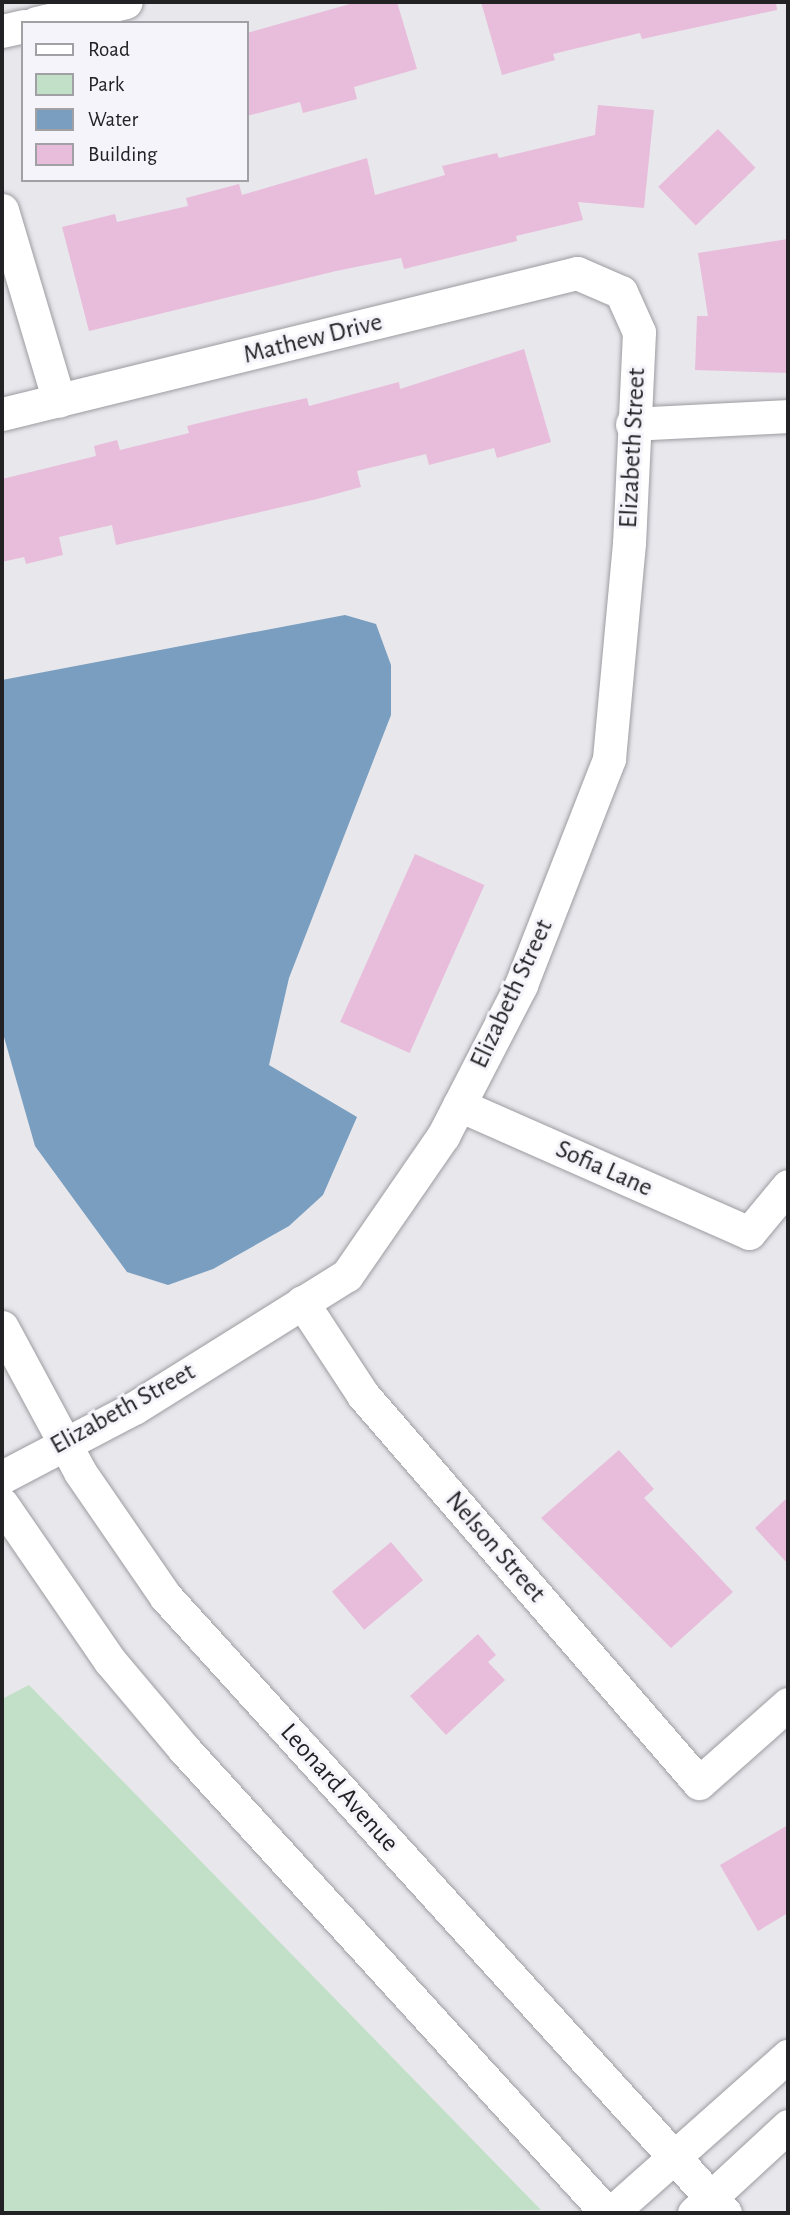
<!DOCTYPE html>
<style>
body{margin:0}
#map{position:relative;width:790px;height:2215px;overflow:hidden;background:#e8e7ec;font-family:"Alegreya Sans",sans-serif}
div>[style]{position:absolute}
.green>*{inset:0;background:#c1e0c7}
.water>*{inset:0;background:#7a9ebf}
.building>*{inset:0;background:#e8bddb;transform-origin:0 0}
.roads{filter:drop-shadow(0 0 2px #9d9ca1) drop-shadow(0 0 2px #9d9ca1)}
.minor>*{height:33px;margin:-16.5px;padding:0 16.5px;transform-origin:16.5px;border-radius:16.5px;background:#fff}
span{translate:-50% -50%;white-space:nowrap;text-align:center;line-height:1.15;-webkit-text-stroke:6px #f5f4fa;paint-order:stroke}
.street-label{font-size:26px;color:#222123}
.frame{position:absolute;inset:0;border:4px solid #222123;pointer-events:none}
.legend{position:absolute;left:21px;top:21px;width:228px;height:161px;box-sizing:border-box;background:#f5f4fa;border:2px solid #a1a0a4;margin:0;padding:9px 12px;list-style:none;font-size:21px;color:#222123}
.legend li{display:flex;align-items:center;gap:14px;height:35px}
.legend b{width:35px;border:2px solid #a1a0a4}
</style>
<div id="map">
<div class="green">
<i style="clip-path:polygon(29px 1685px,541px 2210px,2px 2213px,2px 1699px)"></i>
</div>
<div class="water">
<i style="clip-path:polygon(345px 615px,376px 624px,391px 665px,391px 715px,289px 978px,269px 1065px,357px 1117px,323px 1195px,289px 1226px,213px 1269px,168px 1285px,127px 1272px,35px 1146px,2px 1030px,2px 680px)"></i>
</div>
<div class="building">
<i style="clip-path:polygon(357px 2px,397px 2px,417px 69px,354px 87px,357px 99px,303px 113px,300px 102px,247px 116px,247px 33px)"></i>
<i style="clip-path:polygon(481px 2px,776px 2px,777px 10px,642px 39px,640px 33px,553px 54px,555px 60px,502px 75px)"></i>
<i style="clip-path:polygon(598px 105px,654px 110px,644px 208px,578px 202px,583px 220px,516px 236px,517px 241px,404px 269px,401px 258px,336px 271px,89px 331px,62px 227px,115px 214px,117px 222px,188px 206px,186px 198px,239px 184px,242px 195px,367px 158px,375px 195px,445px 175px,442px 166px,497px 153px,499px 158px,595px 135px)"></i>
<i style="left:718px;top:129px;width:54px;height:83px;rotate:46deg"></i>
<i style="clip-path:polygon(788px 239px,788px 373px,695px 370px,697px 316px,708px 316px,698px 253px)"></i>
<i style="clip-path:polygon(524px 349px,551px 442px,497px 458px,494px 448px,429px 465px,426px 454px,357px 471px,361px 487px,317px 499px,116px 545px,112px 525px,59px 537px,63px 555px,26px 564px,24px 557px,2px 562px,2px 479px,96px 456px,94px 446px,117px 440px,120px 450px,189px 433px,187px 426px,248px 411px,307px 398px,309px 406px,399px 382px,400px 389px)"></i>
<i style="left:415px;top:854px;width:76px;height:184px;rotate:24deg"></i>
<i style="clip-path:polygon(619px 1450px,654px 1489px,644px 1498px,733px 1592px,671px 1648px,541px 1518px)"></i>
<i style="clip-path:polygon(788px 1497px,788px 1564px,755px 1528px)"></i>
<i style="left:391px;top:1542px;width:50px;height:77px;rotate:50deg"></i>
<i style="clip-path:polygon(478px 1634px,496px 1655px,488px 1662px,505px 1680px,446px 1735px,410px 1696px)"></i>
<i style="clip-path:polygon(788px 1825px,788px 1913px,758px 1931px,720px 1865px)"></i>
</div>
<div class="roads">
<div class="minor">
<i style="left:36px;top:23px;width:92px;rotate:-13.1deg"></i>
<i style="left:2px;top:31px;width:22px;rotate:-13deg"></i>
<i style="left:2px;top:210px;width:199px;rotate:73.4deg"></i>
<i style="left:2px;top:414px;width:592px;rotate:-13.78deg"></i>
<i style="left:577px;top:273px;width:48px;rotate:23.4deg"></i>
<i style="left:621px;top:292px;width:44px;rotate:65.8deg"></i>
<i style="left:639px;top:332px;width:211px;rotate:92.7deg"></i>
<i style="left:629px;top:543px;width:217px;rotate:95.3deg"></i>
<i style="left:609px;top:759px;width:243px;rotate:111.3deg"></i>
<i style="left:521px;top:985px;width:170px;rotate:117.3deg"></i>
<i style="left:443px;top:1136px;width:169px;rotate:124.6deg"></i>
<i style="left:347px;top:1275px;width:251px;rotate:148deg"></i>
<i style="left:134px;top:1408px;width:149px;rotate:152.4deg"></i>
<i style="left:632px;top:424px;width:156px;rotate:-2.9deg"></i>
<i style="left:459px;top:1105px;width:317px;rotate:23.8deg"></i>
<i style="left:749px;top:1233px;width:61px;rotate:-50.3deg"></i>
<i style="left:302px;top:1302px;width:111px;rotate:56.7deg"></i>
<i style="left:363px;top:1395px;width:513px;rotate:49.11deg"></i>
<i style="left:699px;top:1783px;width:119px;rotate:-41.6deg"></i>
<i style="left:2px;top:1327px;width:165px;rotate:61.7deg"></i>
<i style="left:80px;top:1472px;width:152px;rotate:55.5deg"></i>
<i style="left:166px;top:1597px;width:832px;rotate:47.78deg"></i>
<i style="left:2px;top:1504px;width:191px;rotate:55.5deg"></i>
<i style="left:110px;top:1661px;width:115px;rotate:49.9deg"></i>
<i style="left:184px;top:1749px;width:628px;rotate:47.65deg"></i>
<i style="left:611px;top:2213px;width:237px;rotate:-41.6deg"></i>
<i style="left:694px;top:2213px;width:128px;rotate:-42.8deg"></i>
</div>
</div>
<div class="street-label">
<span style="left:313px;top:339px;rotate:-14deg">Mathew Drive</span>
<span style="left:633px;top:448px;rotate:-87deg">Elizabeth Street</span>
<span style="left:512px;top:994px;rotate:-65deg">Elizabeth Street</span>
<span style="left:604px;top:1169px;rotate:24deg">Sofia Lane</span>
<span style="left:123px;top:1409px;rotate:-29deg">Elizabeth Street</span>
<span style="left:495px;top:1547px;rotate:49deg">Nelson Street</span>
<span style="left:339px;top:1788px;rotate:48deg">Leonard Avenue</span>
</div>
<div class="frame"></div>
<ul class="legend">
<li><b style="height:9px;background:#fff"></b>Road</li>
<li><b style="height:19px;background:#c1e0c7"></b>Park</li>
<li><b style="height:19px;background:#7a9ebf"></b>Water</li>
<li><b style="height:19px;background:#e8bddb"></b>Building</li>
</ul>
</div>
